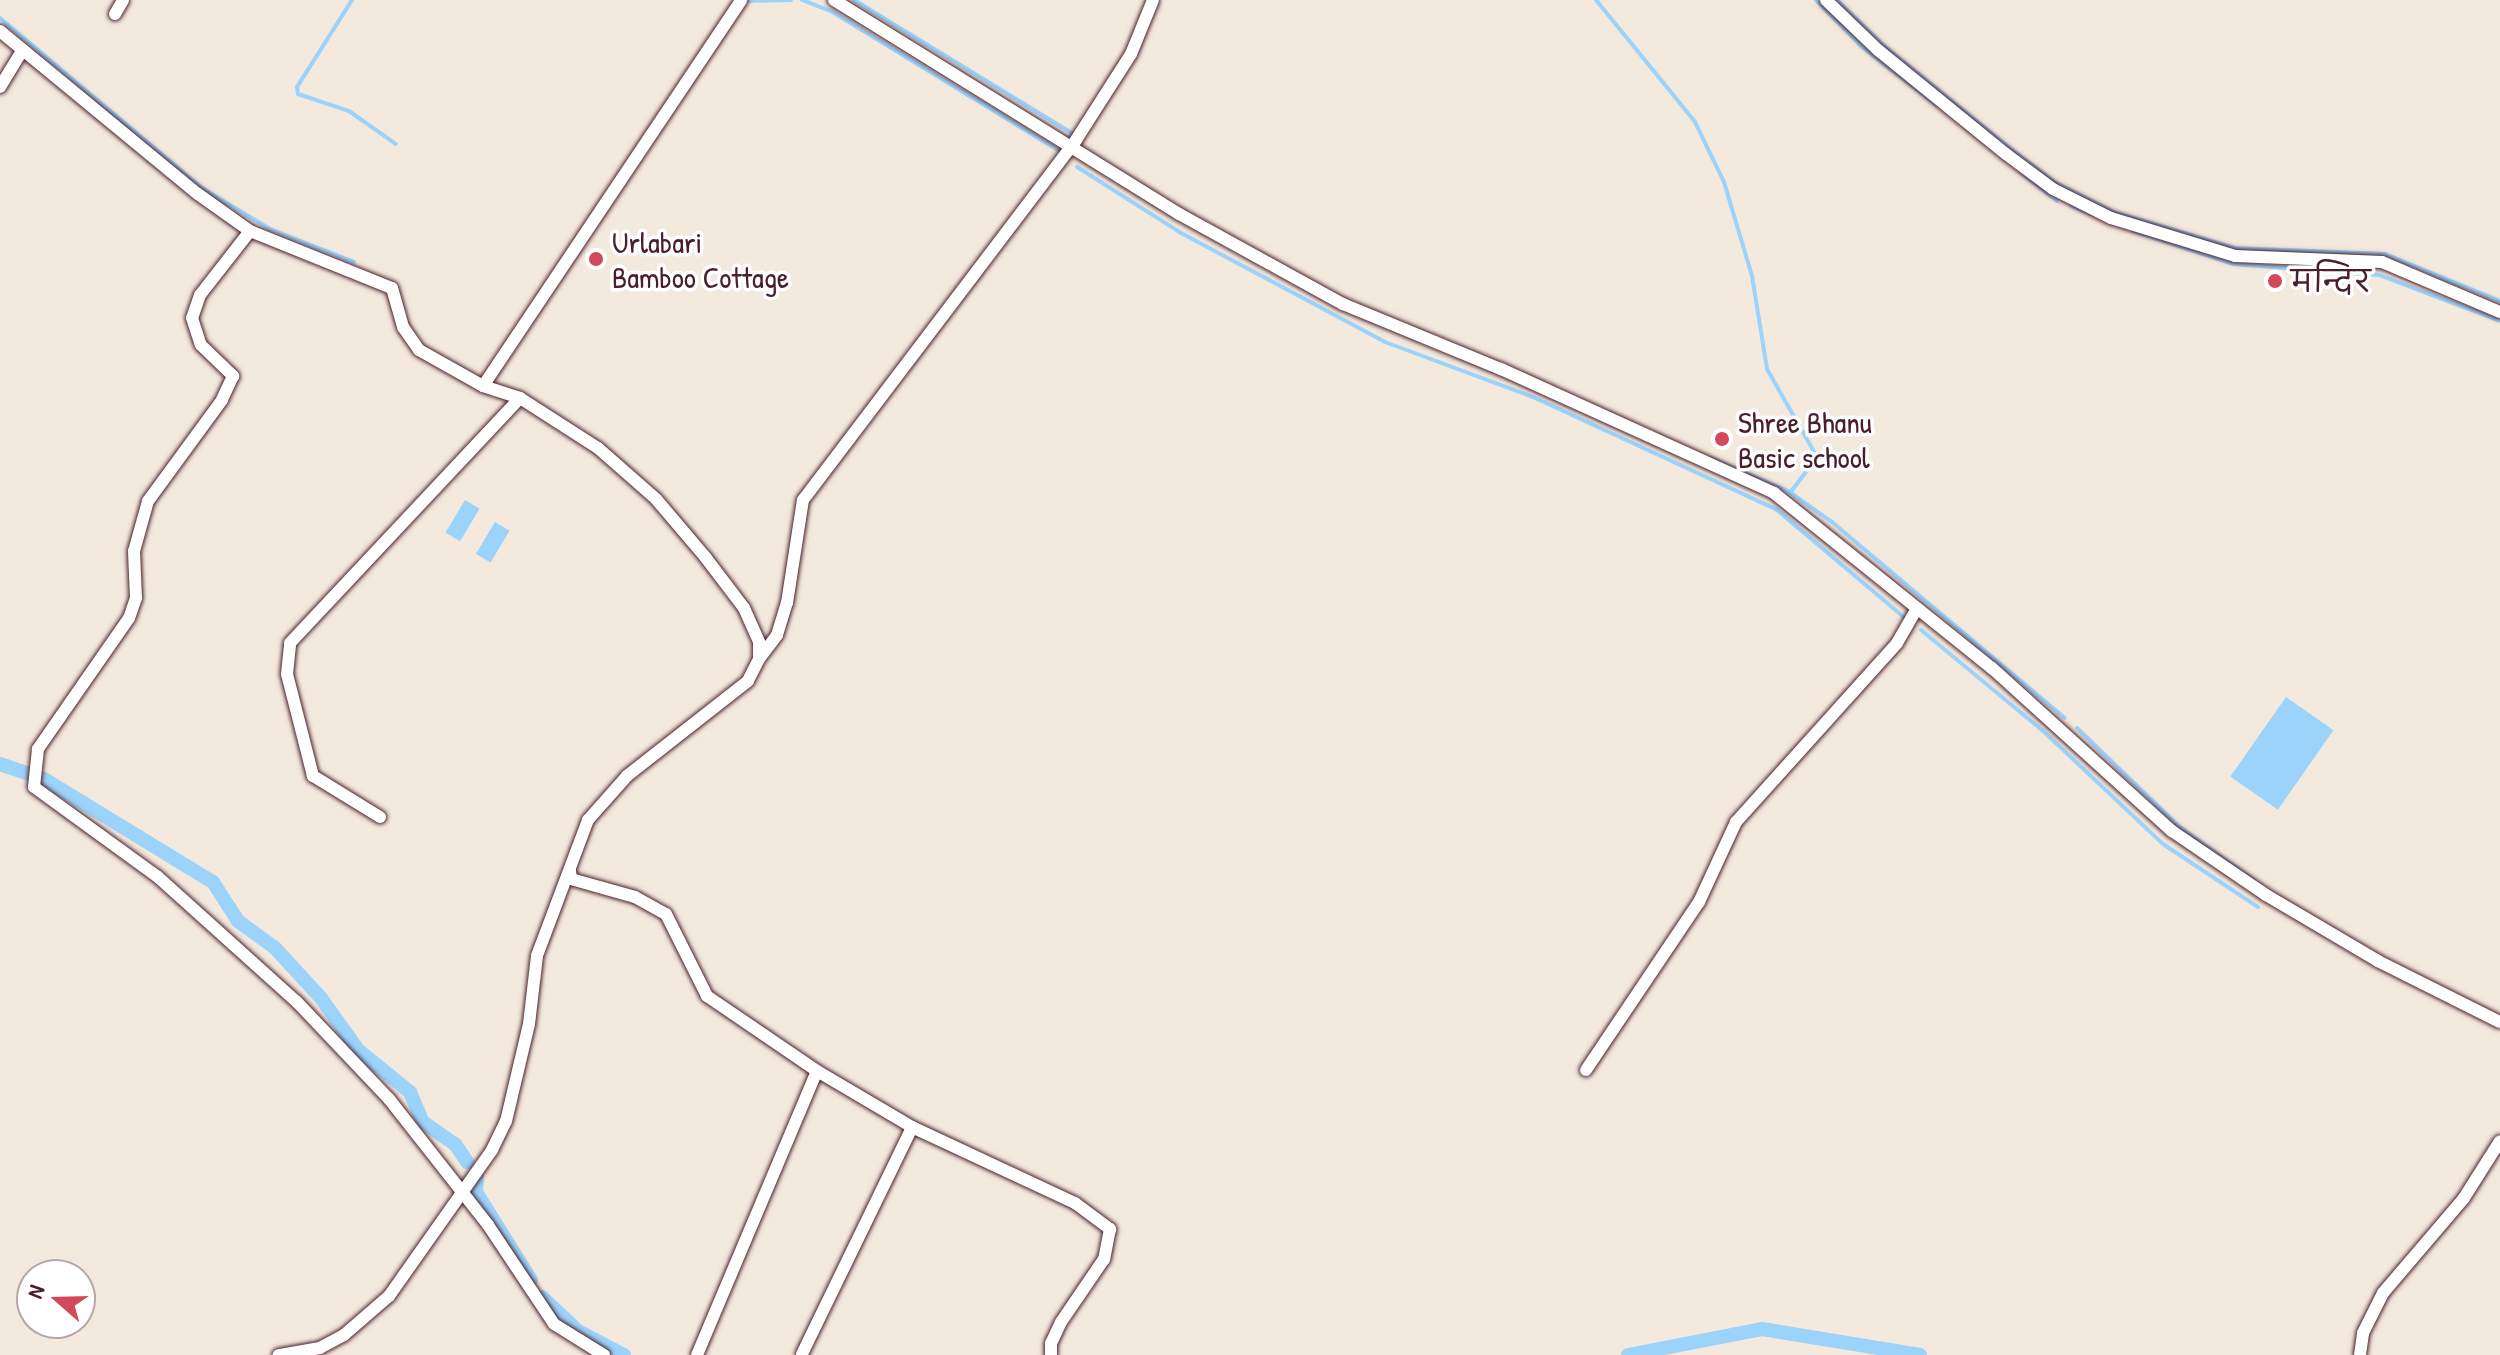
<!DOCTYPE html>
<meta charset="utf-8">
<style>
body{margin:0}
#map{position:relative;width:2500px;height:1355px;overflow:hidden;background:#f4e9dd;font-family:"Patrick Hand","Playpen Sans Deva",sans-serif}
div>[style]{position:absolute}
.water>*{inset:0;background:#9bd3fb;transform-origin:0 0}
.stream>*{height:4px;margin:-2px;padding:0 2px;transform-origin:2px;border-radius:2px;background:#9bd3fb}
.canal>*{height:14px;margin:-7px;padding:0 7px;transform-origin:7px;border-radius:7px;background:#9bd3fb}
.roads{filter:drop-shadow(0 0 2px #4a1f2b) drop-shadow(0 0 2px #4a1f2b)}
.minor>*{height:12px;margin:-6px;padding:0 6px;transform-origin:6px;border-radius:6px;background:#fff}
.dots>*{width:22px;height:22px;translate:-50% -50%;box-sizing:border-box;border:4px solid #fff;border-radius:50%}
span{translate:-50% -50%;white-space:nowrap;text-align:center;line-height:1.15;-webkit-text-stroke:7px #fff;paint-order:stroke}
.poi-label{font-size:30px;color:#4a1f2b}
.left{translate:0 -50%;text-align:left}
.north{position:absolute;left:16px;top:1259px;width:80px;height:80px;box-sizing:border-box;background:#fff;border:2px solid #b7a5aa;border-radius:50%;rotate:290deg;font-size:22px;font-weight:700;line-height:32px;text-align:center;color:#4a1f2b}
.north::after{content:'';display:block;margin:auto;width:28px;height:36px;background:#d1495b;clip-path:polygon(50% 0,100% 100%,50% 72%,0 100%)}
</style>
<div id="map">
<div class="water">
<i style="left:465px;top:500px;width:17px;height:38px;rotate:31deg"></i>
<i style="left:495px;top:522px;width:17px;height:37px;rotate:31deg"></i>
<i style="left:2286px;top:697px;width:58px;height:97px;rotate:35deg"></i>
</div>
<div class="stream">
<i style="left:352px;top:0;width:103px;rotate:122.3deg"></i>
<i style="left:297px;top:87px;width:7px;rotate:82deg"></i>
<i style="left:298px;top:94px;width:54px;rotate:18.4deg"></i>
<i style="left:349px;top:111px;width:57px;rotate:35.1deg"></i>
<i style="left:802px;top:0;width:31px;rotate:21deg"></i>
<i style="left:831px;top:11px;width:270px;rotate:31.5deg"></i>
<i style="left:854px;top:0;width:259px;rotate:31.4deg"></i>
<i style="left:1596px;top:0;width:157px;rotate:50.9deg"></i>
<i style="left:1695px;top:122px;width:67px;rotate:64.2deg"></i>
<i style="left:1724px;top:182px;width:98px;rotate:73.4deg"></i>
<i style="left:1752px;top:276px;width:94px;rotate:80.8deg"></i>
<i style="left:1767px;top:369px;width:101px;rotate:60.4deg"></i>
<i style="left:1817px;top:457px;width:45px;rotate:126.9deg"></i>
<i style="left:1816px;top:0;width:66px;rotate:45.6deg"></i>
<i style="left:1862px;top:47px;width:96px;rotate:37.8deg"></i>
<i style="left:1837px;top:0;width:64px;rotate:44.4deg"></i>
<i style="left:1883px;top:45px;width:165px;rotate:39.1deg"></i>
<i style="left:2011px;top:149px;width:56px;rotate:37.1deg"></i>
<i style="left:2056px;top:183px;width:67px;rotate:26.6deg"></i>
<i style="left:2116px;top:213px;width:124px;rotate:16.4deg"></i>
<i style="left:2235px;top:248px;width:150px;rotate:2.3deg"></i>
<i style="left:2385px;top:254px;width:124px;rotate:22.2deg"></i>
<i style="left:746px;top:1px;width:45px;rotate:-1.3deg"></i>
<i style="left:0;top:18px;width:264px;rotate:40.1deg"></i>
<i style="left:202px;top:188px;width:79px;rotate:31.1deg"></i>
<i style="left:270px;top:229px;width:90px;rotate:21.4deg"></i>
<i style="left:1077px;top:167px;width:123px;rotate:32.4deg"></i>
<i style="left:1181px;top:233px;width:231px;rotate:28.1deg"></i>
<i style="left:1385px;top:342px;width:158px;rotate:20.4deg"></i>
<i style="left:1533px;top:397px;width:269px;rotate:24.8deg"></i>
<i style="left:1777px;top:510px;width:167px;rotate:40.2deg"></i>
<i style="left:2020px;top:172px;width:47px;rotate:38.1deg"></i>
<i style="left:2071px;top:206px;width:22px;rotate:22deg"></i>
<i style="left:2133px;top:231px;width:105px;rotate:18.3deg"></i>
<i style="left:2233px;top:264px;width:146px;rotate:4.3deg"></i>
<i style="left:2379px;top:275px;width:129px;rotate:20.8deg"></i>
<i style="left:1711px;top:458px;width:84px;rotate:23.2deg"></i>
<i style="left:1788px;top:491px;width:54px;rotate:35.2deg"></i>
<i style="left:1832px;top:522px;width:304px;rotate:40.1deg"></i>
<i style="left:1921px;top:630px;width:157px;rotate:39.6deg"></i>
<i style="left:2042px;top:730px;width:166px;rotate:43.3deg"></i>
<i style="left:2163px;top:844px;width:114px;rotate:33.6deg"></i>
<i style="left:2077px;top:728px;width:144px;rotate:43.9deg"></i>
<i style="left:2181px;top:828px;width:90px;rotate:35.5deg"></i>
</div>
<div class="canal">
<i style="left:0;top:764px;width:46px;rotate:18.8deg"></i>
<i style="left:44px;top:779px;width:198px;rotate:31.4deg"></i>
<i style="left:213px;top:882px;width:46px;rotate:57.3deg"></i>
<i style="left:238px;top:921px;width:46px;rotate:36.1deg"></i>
<i style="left:275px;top:948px;width:68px;rotate:47.4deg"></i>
<i style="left:321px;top:998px;width:64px;rotate:54.6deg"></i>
<i style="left:358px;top:1050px;width:67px;rotate:38.9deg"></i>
<i style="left:410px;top:1092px;width:33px;rotate:67deg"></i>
<i style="left:423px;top:1122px;width:39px;rotate:35deg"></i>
<i style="left:455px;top:1144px;width:22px;rotate:56deg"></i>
<i style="left:477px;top:1177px;width:15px;rotate:94deg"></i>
<i style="left:476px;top:1192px;width:104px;rotate:58deg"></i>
<i style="left:542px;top:1297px;width:50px;rotate:43.4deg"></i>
<i style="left:578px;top:1331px;width:52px;rotate:27.6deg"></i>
<i style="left:1628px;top:1355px;width:136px;rotate:-11deg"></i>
<i style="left:1762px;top:1329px;width:160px;rotate:9.3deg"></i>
</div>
<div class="roads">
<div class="minor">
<i style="left:834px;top:0;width:406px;rotate:31.8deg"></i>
<i style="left:1179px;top:214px;width:187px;rotate:28.8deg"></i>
<i style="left:1343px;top:304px;width:171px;rotate:22.4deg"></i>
<i style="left:1501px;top:369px;width:300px;rotate:24.4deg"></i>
<i style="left:1774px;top:493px;width:280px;rotate:38.8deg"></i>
<i style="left:1992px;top:668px;width:243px;rotate:42.2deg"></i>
<i style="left:2172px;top:831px;width:114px;rotate:34.2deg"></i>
<i style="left:2266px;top:895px;width:130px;rotate:30.5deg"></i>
<i style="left:2378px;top:961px;width:136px;rotate:26.6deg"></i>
<i style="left:1826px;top:0;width:72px;rotate:43.9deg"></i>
<i style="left:1878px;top:50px;width:165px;rotate:39.1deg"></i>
<i style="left:2006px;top:154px;width:59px;rotate:36.7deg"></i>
<i style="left:2053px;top:189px;width:65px;rotate:26.6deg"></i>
<i style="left:2111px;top:218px;width:130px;rotate:17deg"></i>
<i style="left:2235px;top:256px;width:147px;rotate:2.3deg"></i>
<i style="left:2382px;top:262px;width:128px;rotate:23deg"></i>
<i style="left:115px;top:14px;width:16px;rotate:-60deg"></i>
<i style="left:0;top:31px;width:256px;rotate:39.5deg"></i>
<i style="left:198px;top:194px;width:64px;rotate:35.4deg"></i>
<i style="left:250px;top:231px;width:153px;rotate:21.9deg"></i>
<i style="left:392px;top:288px;width:41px;rotate:74.2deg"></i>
<i style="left:403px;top:327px;width:28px;rotate:55deg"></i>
<i style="left:419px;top:350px;width:73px;rotate:29.4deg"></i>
<i style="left:483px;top:386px;width:39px;rotate:18deg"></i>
<i style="left:520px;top:398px;width:93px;rotate:32.7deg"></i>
<i style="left:598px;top:448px;width:77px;rotate:41.3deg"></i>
<i style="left:656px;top:499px;width:77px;rotate:49.7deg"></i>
<i style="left:706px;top:558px;width:63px;rotate:52.8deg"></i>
<i style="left:744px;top:608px;width:37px;rotate:66deg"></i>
<i style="left:759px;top:642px;width:17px;rotate:90deg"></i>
<i style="left:759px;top:659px;width:25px;rotate:117deg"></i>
<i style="left:748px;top:681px;width:154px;rotate:141.9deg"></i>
<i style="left:627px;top:776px;width:59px;rotate:131.6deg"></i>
<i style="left:588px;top:820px;width:145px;rotate:110.6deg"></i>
<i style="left:537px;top:956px;width:68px;rotate:96.7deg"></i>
<i style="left:529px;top:1024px;width:100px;rotate:103.3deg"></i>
<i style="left:506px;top:1121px;width:32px;rotate:116deg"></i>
<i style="left:492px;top:1150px;width:179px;rotate:125.2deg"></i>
<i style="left:389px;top:1296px;width:60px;rotate:139.1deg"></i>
<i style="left:344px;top:1335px;width:27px;rotate:152deg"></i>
<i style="left:320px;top:1348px;width:42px;rotate:170.3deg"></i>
<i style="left:0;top:87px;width:42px;rotate:-58.6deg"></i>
<i style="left:250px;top:231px;width:81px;rotate:128deg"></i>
<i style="left:200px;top:295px;width:24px;rotate:109deg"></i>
<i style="left:192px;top:318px;width:28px;rotate:72deg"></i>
<i style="left:201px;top:345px;width:45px;rotate:44.1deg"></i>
<i style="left:233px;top:376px;width:26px;rotate:115deg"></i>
<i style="left:222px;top:400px;width:125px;rotate:126.2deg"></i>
<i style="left:148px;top:501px;width:52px;rotate:105.6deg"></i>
<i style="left:134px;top:551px;width:47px;rotate:87.6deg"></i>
<i style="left:136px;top:598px;width:21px;rotate:109deg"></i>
<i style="left:129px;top:618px;width:160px;rotate:124.8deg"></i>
<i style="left:38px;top:749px;width:38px;rotate:96deg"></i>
<i style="left:34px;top:787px;width:153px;rotate:36deg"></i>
<i style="left:158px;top:877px;width:187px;rotate:42deg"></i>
<i style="left:297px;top:1002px;width:134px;rotate:46.5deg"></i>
<i style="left:389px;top:1099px;width:160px;rotate:51.8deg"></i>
<i style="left:488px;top:1225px;width:119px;rotate:56.3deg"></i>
<i style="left:554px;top:1324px;width:59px;rotate:31.8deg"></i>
<i style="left:483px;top:386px;width:464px;rotate:-56.2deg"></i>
<i style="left:759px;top:659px;width:30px;rotate:-53deg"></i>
<i style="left:777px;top:635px;width:34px;rotate:-73deg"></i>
<i style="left:787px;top:603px;width:104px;rotate:-81.2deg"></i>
<i style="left:803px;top:500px;width:452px;rotate:-52.8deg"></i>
<i style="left:1076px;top:140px;width:102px;rotate:-57.4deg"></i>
<i style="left:1131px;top:54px;width:58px;rotate:-67.8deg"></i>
<i style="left:380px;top:817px;width:79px;rotate:-148.5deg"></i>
<i style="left:313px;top:776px;width:105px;rotate:-104.3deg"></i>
<i style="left:287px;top:674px;width:31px;rotate:-84deg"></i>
<i style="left:290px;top:643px;width:336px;rotate:-46.8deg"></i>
<i style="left:570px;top:871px;width:8px;rotate:83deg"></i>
<i style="left:571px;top:879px;width:66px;rotate:15.7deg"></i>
<i style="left:635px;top:897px;width:35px;rotate:29deg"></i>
<i style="left:666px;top:914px;width:92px;rotate:63.4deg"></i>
<i style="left:707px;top:996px;width:133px;rotate:34.3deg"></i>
<i style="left:817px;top:1071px;width:110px;rotate:30.5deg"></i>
<i style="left:912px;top:1127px;width:180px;rotate:25deg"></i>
<i style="left:1075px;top:1203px;width:44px;rotate:36.6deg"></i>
<i style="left:1110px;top:1229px;width:31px;rotate:101deg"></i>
<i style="left:1104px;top:1259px;width:76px;rotate:124.3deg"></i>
<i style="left:1061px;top:1322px;width:23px;rotate:115deg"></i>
<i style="left:1051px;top:1343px;width:12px;rotate:90deg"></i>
<i style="left:1586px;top:1070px;width:202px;rotate:-56.1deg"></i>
<i style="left:1699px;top:902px;width:88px;rotate:-65.2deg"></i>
<i style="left:1736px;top:822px;width:241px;rotate:-48deg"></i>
<i style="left:1897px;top:643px;width:39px;rotate:-60deg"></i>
<i style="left:802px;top:1354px;width:252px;rotate:-64.1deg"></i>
<i style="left:697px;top:1355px;width:308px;rotate:-67.1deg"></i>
<i style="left:2360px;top:1355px;width:22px;rotate:-82deg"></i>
<i style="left:2363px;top:1333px;width:45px;rotate:-63.4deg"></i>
<i style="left:2383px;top:1293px;width:125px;rotate:-49.5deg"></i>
<i style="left:2464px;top:1198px;width:67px;rotate:-57.7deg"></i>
</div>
</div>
<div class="dots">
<i style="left:596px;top:259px;background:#d1495b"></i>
<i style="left:2275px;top:281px;background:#d1495b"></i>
<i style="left:1722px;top:439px;background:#d1495b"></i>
</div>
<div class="poi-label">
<span class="left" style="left:612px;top:259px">Urlabari<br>Bamboo Cottage</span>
<span class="left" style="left:2291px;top:281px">मन्दिर</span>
<span class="left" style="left:1738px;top:439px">Shree Bhanu<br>Basic school</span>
</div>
<div class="north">N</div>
</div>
